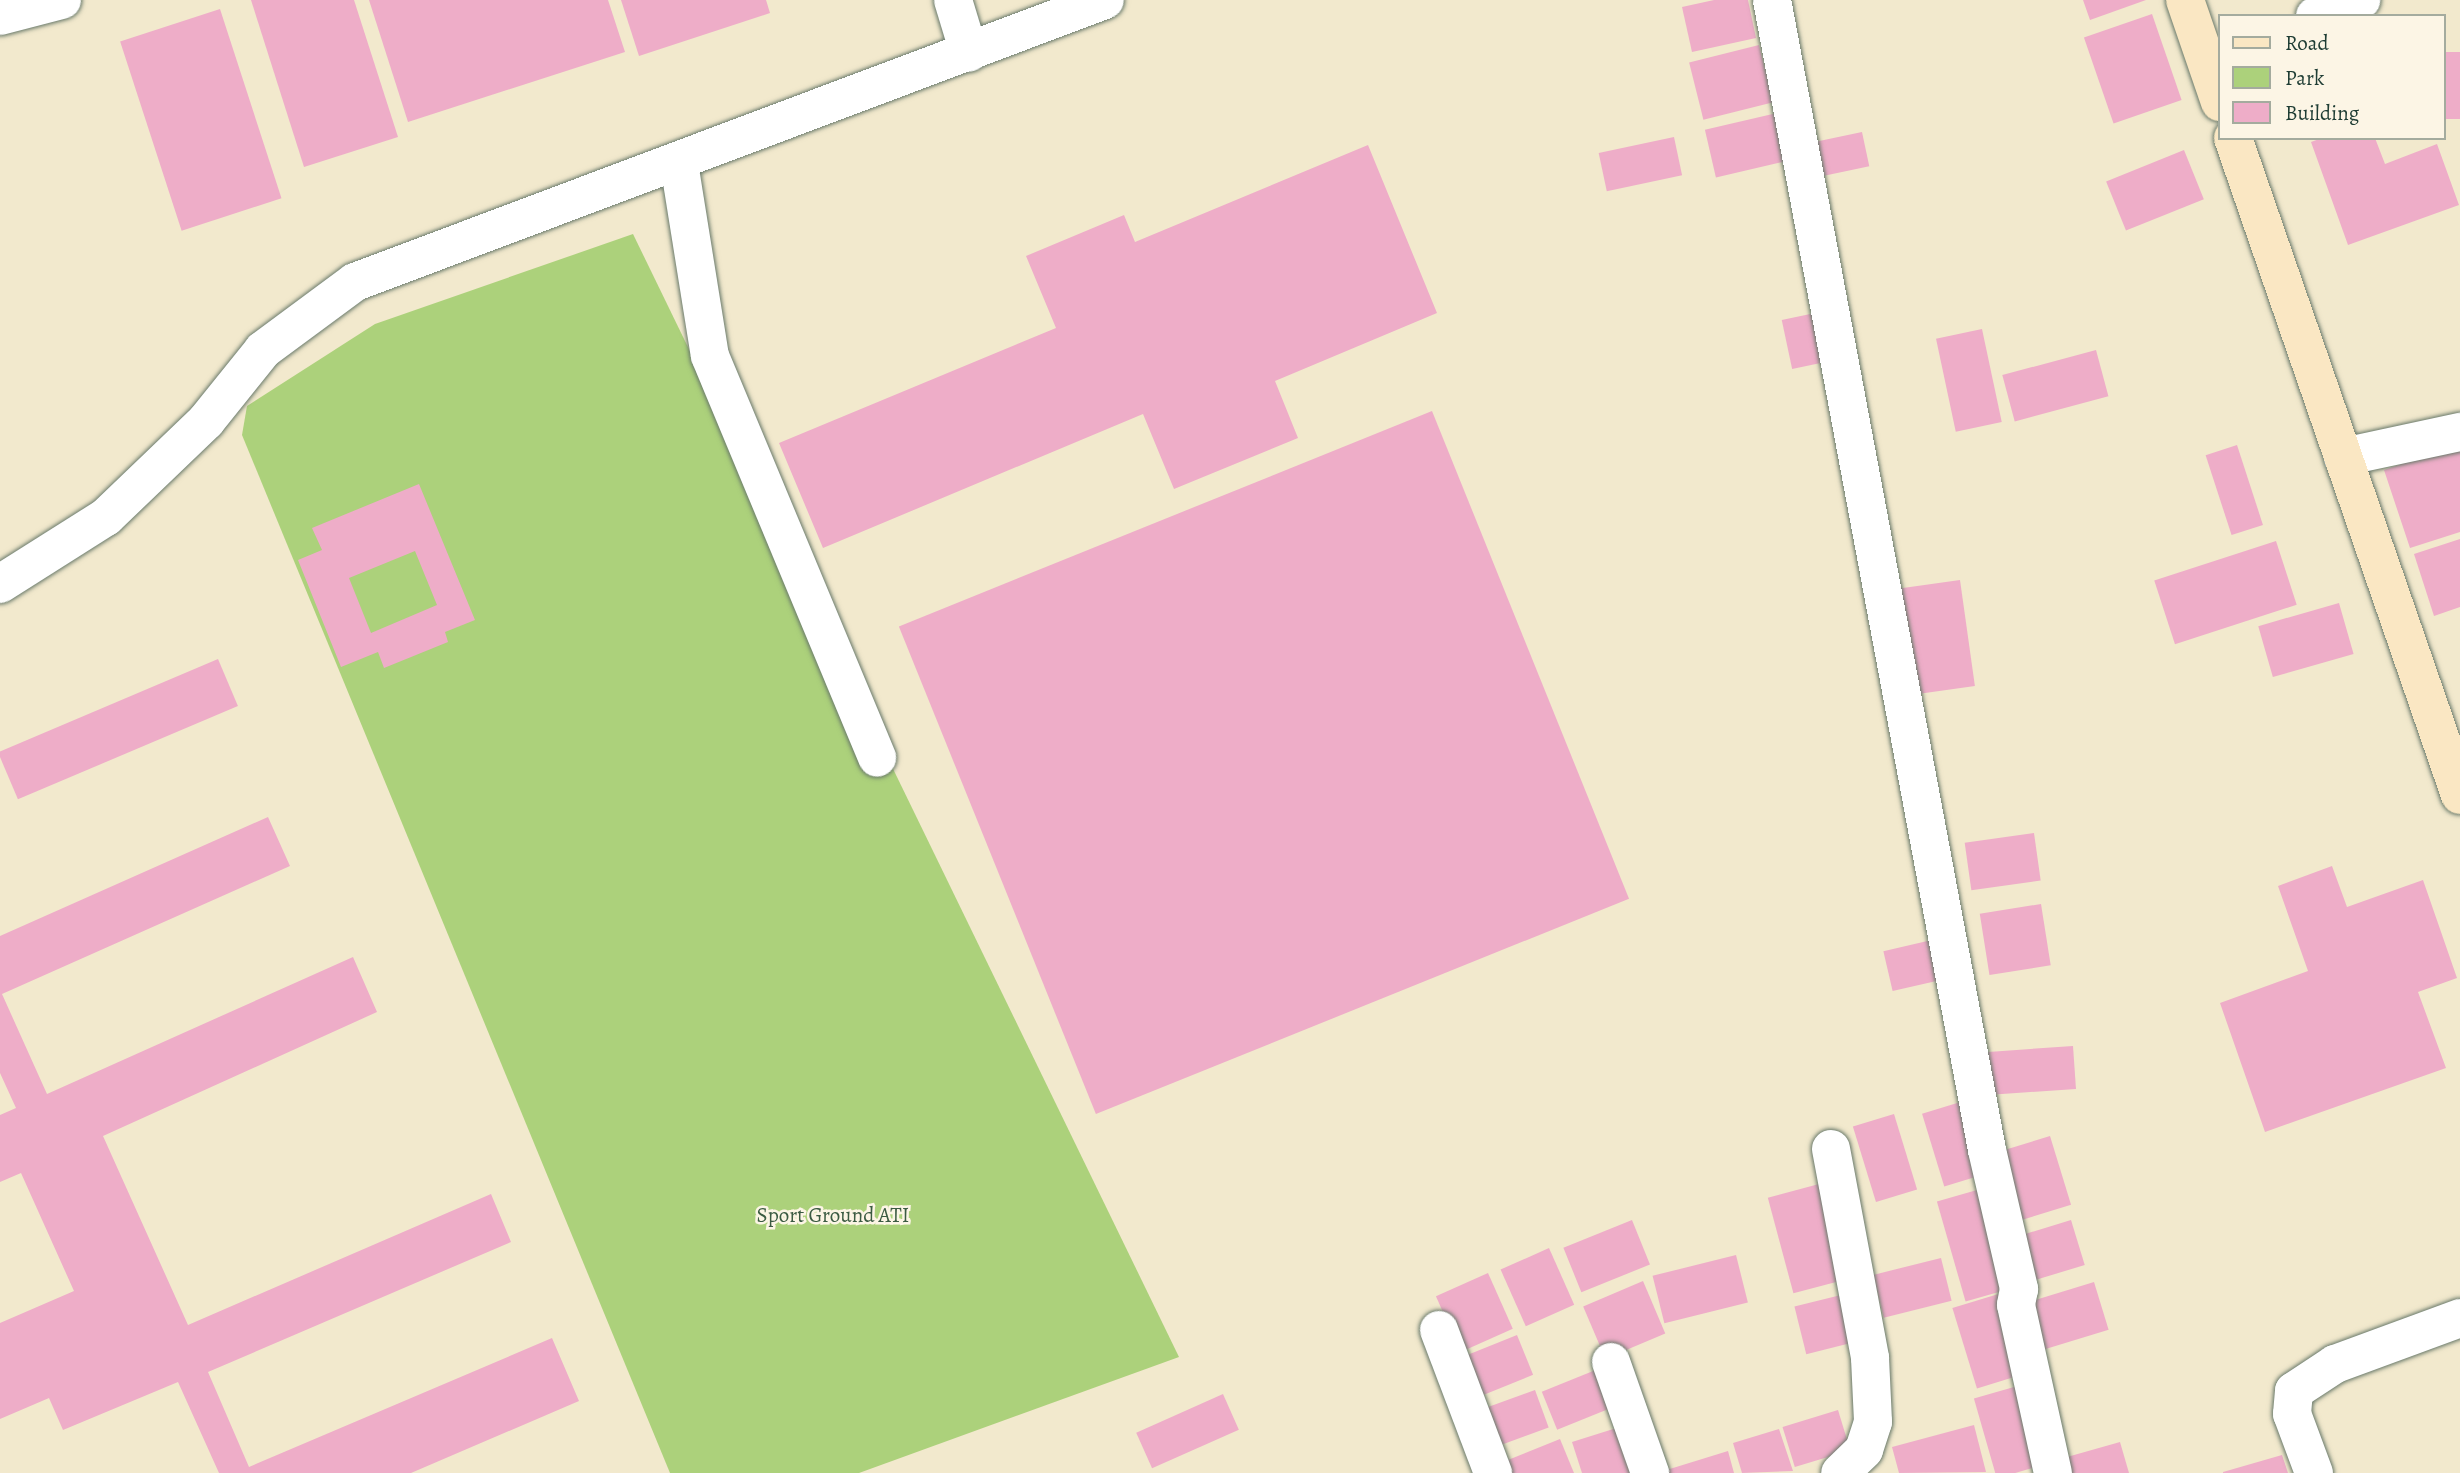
<!DOCTYPE html>
<style>
body{margin:0}
#map{position:relative;width:2460px;height:1473px;overflow:hidden;background:#f2e9cd;font-family:Alegreya,serif}
div>[style]{position:absolute}
.green>*{inset:0;background:#acd17b}
.building>*{inset:0;background:#eeadc8;transform-origin:0 0}
.roads{filter:drop-shadow(0 0 2px #69796a) drop-shadow(0 0 2px #69796a)}
.street>*{height:38px;margin:-19px;padding:0 19px;transform-origin:19px;border-radius:19px;background:#fff}
.secondary>*{height:38px;margin:-19px;padding:0 19px;transform-origin:19px;border-radius:19px;background:#fae7c3}
span{translate:-50% -50%;white-space:nowrap;text-align:center;line-height:1.15;-webkit-text-stroke:5px #fcf5e5;paint-order:stroke}
.park-label{font-size:21px;color:#3b5b42}
.legend{position:absolute;left:2218px;top:14px;width:228px;height:126px;box-sizing:border-box;background:#fcf5e5;border:2px solid #a4ab9e;margin:0;padding:9px 12px;list-style:none;font-size:21px;color:#1f3d34}
.legend li{display:flex;align-items:center;gap:14px;height:35px}
.legend b{width:35px;border:2px solid #a4ab9e}
</style>
<div id="map">
<div class="green">
<i style="clip-path:polygon(633px 234px,1179px 1357px,859px 1473px,670px 1473px,242px 435px,247px 406px,375px 324px)"></i>
</div>
<div class="building">
<i style="clip-path:polygon(251px 0,354px 0,398px 137px,304px 167px)"></i>
<i style="clip-path:polygon(369px 0,608px 0,625px 52px,408px 122px)"></i>
<i style="clip-path:polygon(621px 0,766px 0,770px 13px,639px 56px)"></i>
<i style="clip-path:polygon(1714px 0,1748px 0,1756px 38px,1692px 52px,1682px 7px)"></i>
<i style="clip-path:polygon(2083px 0,2146px 0,2090px 20px)"></i>
<i style="left:220px;top:9px;width:199px;height:105px;rotate:72deg"></i>
<i style="left:2152px;top:14px;width:91px;height:72px;rotate:71deg"></i>
<i style="left:1759px;top:45px;width:59px;height:72px;rotate:76deg"></i>
<i style="left:2460px;top:52px;width:67px;height:17px;rotate:90deg"></i>
<i style="left:1777px;top:113px;width:49px;height:74px;rotate:77deg"></i>
<i style="left:1862px;top:132px;width:35px;height:57px;rotate:78deg"></i>
<i style="left:1674px;top:137px;width:39px;height:77px;rotate:78deg"></i>
<i style="clip-path:polygon(2322px 138px,2375px 138px,2385px 164px,2437px 144px,2459px 205px,2348px 245px,2311px 142px)"></i>
<i style="clip-path:polygon(1368px 145px,1437px 313px,1275px 381px,1298px 438px,1174px 489px,1143px 414px,823px 548px,779px 443px,1056px 328px,1026px 256px,1124px 215px,1135px 242px)"></i>
<i style="left:2184px;top:150px;width:53px;height:84px;rotate:68deg"></i>
<i style="left:1815px;top:313px;width:50px;height:34px;rotate:78deg"></i>
<i style="left:1982px;top:329px;width:95px;height:47px;rotate:78deg"></i>
<i style="left:2096px;top:350px;width:48px;height:97px;rotate:75deg"></i>
<i style="left:1432px;top:411px;width:526px;height:575px;rotate:68deg"></i>
<i style="clip-path:polygon(2460px 444px,2460px 532px,2410px 548px,2384px 470px)"></i>
<i style="left:2237px;top:445px;width:84px;height:33px;rotate:72deg"></i>
<i style="clip-path:polygon(evenodd,419px 484px,475px 620px,445px 632px,448px 642px,384px 668px,378px 652px,341px 667px,298px 560px,322px 550px,312px 528px,419px 484px,415px 551px,437px 605px,371px 633px,349px 578px,415px 551px)"></i>
<i style="clip-path:polygon(2460px 539px,2460px 607px,2434px 616px,2414px 554px)"></i>
<i style="left:2276px;top:541px;width:67px;height:128px;rotate:72deg"></i>
<i style="left:1960px;top:580px;width:107px;height:63px;rotate:82deg"></i>
<i style="left:2339px;top:603px;width:53px;height:84px;rotate:74deg"></i>
<i style="left:218px;top:659px;width:51px;height:239px;rotate:67deg"></i>
<i style="clip-path:polygon(268px 817px,290px 866px,2px 994px,47px 1094px,353px 957px,377px 1012px,103px 1136px,188px 1325px,491px 1194px,511px 1242px,208px 1372px,249px 1467px,552px 1338px,579px 1401px,411px 1473px,219px 1473px,178px 1382px,63px 1430px,49px 1398px,0 1419px,0 1323px,74px 1291px,21px 1173px,0 1182px,0 1115px,16px 1108px,0 1073px,0 936px)"></i>
<i style="left:2034px;top:833px;width:48px;height:70px;rotate:82deg"></i>
<i style="clip-path:polygon(2332px 866px,2347px 907px,2423px 880px,2457px 978px,2418px 992px,2446px 1068px,2265px 1132px,2220px 1003px,2308px 971px,2278px 886px)"></i>
<i style="left:2041px;top:904px;width:62px;height:62px;rotate:81deg"></i>
<i style="left:1936px;top:939px;width:41px;height:54px;rotate:77deg"></i>
<i style="left:2073px;top:1046px;width:43px;height:92px;rotate:86deg"></i>
<i style="left:1967px;top:1100px;width:76px;height:47px;rotate:73deg"></i>
<i style="left:1894px;top:1114px;width:79px;height:43px;rotate:73deg"></i>
<i style="left:2050px;top:1136px;width:72px;height:57px;rotate:73deg"></i>
<i style="left:1819px;top:1184px;width:99px;height:53px;rotate:75deg"></i>
<i style="left:1984px;top:1188px;width:104px;height:49px;rotate:74deg"></i>
<i style="left:1632px;top:1220px;width:48px;height:74px;rotate:68deg"></i>
<i style="left:2071px;top:1220px;width:47px;height:61px;rotate:73deg"></i>
<i style="left:1549px;top:1248px;width:62px;height:53px;rotate:66deg"></i>
<i style="left:1736px;top:1255px;width:49px;height:86px;rotate:76deg"></i>
<i style="left:1941px;top:1258px;width:44px;height:70px;rotate:76deg"></i>
<i style="left:1488px;top:1273px;width:61px;height:57px;rotate:66deg"></i>
<i style="left:1643px;top:1281px;width:57px;height:65px;rotate:67deg"></i>
<i style="left:2094px;top:1282px;width:50px;height:77px;rotate:73deg"></i>
<i style="left:2005px;top:1292px;width:84px;height:55px;rotate:73deg"></i>
<i style="left:1841px;top:1295px;width:49px;height:48px;rotate:76deg"></i>
<i style="left:1517px;top:1335px;width:43px;height:61px;rotate:68deg"></i>
<i style="left:1603px;top:1367px;width:41px;height:66px;rotate:68deg"></i>
<i style="left:2021px;top:1385px;width:83px;height:49px;rotate:74deg"></i>
<i style="left:1535px;top:1390px;width:40px;height:58px;rotate:70deg"></i>
<i style="left:1223px;top:1394px;width:39px;height:95px;rotate:66deg"></i>
<i style="left:1838px;top:1410px;width:42px;height:58px;rotate:73deg"></i>
<i style="clip-path:polygon(1626px 1425px,1632px 1473px,1582px 1473px,1572px 1442px)"></i>
<i style="clip-path:polygon(1974px 1425px,1986px 1472px,1899px 1473px,1892px 1447px)"></i>
<i style="clip-path:polygon(1779px 1429px,1793px 1471px,1742px 1473px,1733px 1443px)"></i>
<i style="clip-path:polygon(1560px 1439px,1574px 1473px,1501px 1473px,1498px 1464px)"></i>
<i style="clip-path:polygon(2120px 1442px,2129px 1473px,2064px 1473px,2060px 1459px)"></i>
<i style="clip-path:polygon(1728px 1451px,1734px 1473px,1660px 1473px,1660px 1472px)"></i>
<i style="clip-path:polygon(2282px 1455px,2288px 1473px,2223px 1473px,2223px 1472px)"></i>
</div>
<div class="roads">
<div class="street">
<i style="left:953px;top:0;width:55px;rotate:73.2deg"></i>
<i style="left:1772px;top:0;width:1170px;rotate:79.41deg"></i>
<i style="left:1987px;top:1150px;width:143px;rotate:77deg"></i>
<i style="left:2019px;top:1289px;width:16px;rotate:101deg"></i>
<i style="left:2016px;top:1305px;width:172px;rotate:77.6deg"></i>
<i style="left:0;top:16px;width:64px;rotate:-14.5deg"></i>
<i style="left:2315px;top:16px;width:49px;rotate:-19.2deg"></i>
<i style="left:679px;top:163px;width:195px;rotate:80.9deg"></i>
<i style="left:710px;top:356px;width:435px;rotate:67.4deg"></i>
<i style="left:2343px;top:457px;width:120px;rotate:-12.1deg"></i>
<i style="left:0;top:584px;width:125px;rotate:-32.3deg"></i>
<i style="left:106px;top:517px;width:139px;rotate:-43.8deg"></i>
<i style="left:206px;top:421px;width:91px;rotate:-51.2deg"></i>
<i style="left:263px;top:350px;width:114px;rotate:-36.5deg"></i>
<i style="left:355px;top:282px;width:801px;rotate:-20.61deg"></i>
<i style="left:1831px;top:1149px;width:213px;rotate:79.4deg"></i>
<i style="left:1870px;top:1358px;width:64px;rotate:87.3deg"></i>
<i style="left:1873px;top:1422px;width:29px;rotate:108deg"></i>
<i style="left:1864px;top:1450px;width:33px;rotate:136deg"></i>
<i style="left:1439px;top:1330px;width:153px;rotate:69.3deg"></i>
<i style="left:1611px;top:1362px;width:118px;rotate:70.6deg"></i>
<i style="left:2314px;top:1473px;width:63px;rotate:-110.4deg"></i>
<i style="left:2292px;top:1414px;width:23px;rotate:-85deg"></i>
<i style="left:2294px;top:1391px;width:49px;rotate:-33.4deg"></i>
<i style="left:2335px;top:1364px;width:133px;rotate:-20.2deg"></i>
</div>
<div class="secondary">
<i style="left:2185px;top:0;width:108px;rotate:71.1deg"></i>
<i style="left:2233px;top:138px;width:695px;rotate:70.94deg"></i>
</div>
</div>
<div class="park-label">
<span style="left:833px;top:1215px">Sport Ground ATI</span>
</div>
<ul class="legend">
<li><b style="height:9px;background:#fae7c3"></b>Road</li>
<li><b style="height:19px;background:#acd17b"></b>Park</li>
<li><b style="height:19px;background:#eeadc8"></b>Building</li>
</ul>
</div>
